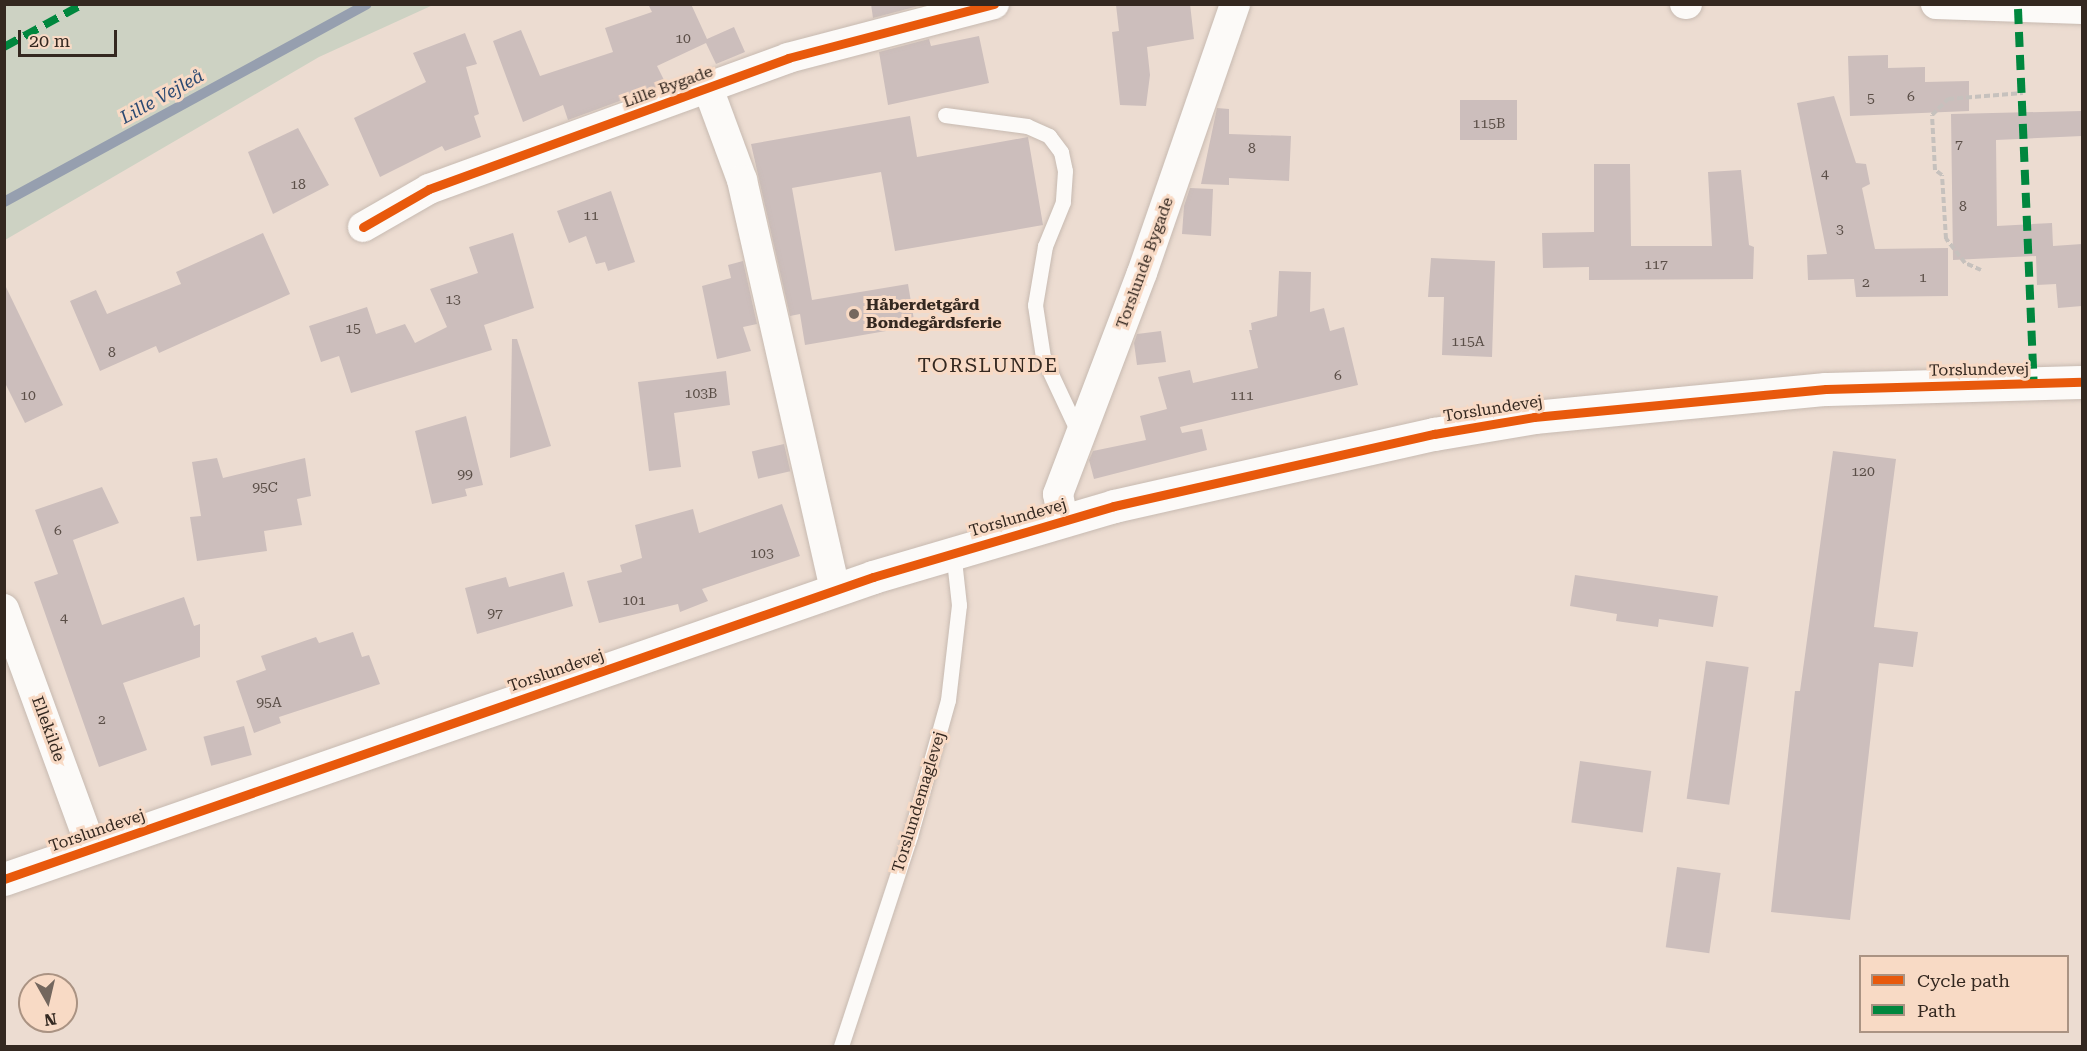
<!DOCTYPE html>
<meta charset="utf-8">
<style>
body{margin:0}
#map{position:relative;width:2087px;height:1051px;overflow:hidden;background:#ecdcd1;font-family:"Roboto Serif",serif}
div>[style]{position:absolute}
.green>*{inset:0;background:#cdd2c3}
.stream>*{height:10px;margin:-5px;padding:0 5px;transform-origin:5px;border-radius:5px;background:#969faf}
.building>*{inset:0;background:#ccbebc;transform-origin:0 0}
.path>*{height:4px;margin-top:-2px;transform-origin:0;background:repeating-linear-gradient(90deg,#c6c1bd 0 6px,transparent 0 9px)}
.roads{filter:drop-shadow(0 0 2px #c7bab1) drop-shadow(0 0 2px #c7bab1)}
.service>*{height:15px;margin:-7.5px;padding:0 7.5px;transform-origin:7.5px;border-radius:7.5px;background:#fcfaf8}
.minor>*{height:30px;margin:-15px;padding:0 15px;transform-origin:15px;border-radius:15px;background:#fcfaf8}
.tertiary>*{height:33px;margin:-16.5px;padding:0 16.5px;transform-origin:16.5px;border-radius:16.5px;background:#fcfaf8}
.quiet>*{height:8px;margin-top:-4px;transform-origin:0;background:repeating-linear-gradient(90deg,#00873e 0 15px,transparent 0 23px)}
.cycleway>*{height:9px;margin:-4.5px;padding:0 4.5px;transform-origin:4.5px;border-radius:4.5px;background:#e8590c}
.dots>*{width:16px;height:16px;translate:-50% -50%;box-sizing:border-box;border:3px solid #f8dac5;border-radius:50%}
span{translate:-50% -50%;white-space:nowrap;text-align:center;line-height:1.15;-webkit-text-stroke:6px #f8dac5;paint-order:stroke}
.number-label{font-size:14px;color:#5a4e47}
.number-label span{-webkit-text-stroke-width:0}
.street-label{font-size:16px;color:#342820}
.poi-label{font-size:16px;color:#342820;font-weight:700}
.left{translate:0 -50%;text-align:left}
.water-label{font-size:18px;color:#2b4972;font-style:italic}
.quarter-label{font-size:20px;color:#342820;letter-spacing:1.5px}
.frame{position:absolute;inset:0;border:6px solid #342820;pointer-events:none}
.legend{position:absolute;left:1859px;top:955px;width:210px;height:78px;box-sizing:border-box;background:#f8dac5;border:2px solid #aa9383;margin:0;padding:8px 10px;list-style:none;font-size:18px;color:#342820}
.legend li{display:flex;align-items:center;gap:12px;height:30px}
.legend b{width:30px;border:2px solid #aa9383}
.north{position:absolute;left:18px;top:973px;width:60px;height:60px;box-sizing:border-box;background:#f8dac5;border:2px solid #aa9383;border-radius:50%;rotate:172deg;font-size:16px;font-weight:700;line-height:24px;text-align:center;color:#342820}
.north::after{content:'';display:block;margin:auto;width:21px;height:27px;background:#74675e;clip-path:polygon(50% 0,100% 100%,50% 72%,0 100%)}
.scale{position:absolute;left:18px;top:30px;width:99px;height:27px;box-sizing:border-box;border:3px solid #342820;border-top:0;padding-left:8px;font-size:18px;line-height:21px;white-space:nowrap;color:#342820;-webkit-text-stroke:4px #f8dac5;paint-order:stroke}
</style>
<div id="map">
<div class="green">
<i style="clip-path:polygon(4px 5px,5px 4px,433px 5px,319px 57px,5px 240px)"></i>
</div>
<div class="stream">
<i style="left:4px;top:202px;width:413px;rotate:-28.6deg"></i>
</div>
<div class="building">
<i style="clip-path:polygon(648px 4px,691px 4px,707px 39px,734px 27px,745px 52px,716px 64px,706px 43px,657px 66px,666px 84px,568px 120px,563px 105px,523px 122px,493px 41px,521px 30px,540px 76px,613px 52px,605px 28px,652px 12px)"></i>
<i style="clip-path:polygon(871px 4px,922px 4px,922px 5px,873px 18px)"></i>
<i style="clip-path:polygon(1190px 4px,1194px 39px,1147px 47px,1150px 75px,1146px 106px,1120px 105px,1112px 32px,1119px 31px,1116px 5px)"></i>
<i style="clip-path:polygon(465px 33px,477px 64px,466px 67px,479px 114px,474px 116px,481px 137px,445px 151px,442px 146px,380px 177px,354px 118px,426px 82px,413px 53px)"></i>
<i style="clip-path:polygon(979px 36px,989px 83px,888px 105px,879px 52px,929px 39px,931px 46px)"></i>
<i style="clip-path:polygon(1888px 55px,1888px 68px,1925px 67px,1925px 82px,1969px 81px,1969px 111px,1850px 116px,1848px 56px)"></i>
<i style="clip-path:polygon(1834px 96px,1856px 163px,1866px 164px,1870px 184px,1862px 188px,1875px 249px,1948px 248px,1948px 296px,1856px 297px,1854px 279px,1808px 280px,1807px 255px,1827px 254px,1797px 103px)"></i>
<i style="left:1460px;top:100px;width:57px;height:40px"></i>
<i style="clip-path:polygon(1217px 108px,1229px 109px,1229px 134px,1291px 136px,1289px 181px,1229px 178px,1229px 185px,1201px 184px)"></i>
<i style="clip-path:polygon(2082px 111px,2082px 136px,1996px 140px,1997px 226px,2052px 223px,2053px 246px,2082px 244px,2082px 306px,2058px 308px,2056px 284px,2037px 285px,2036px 256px,1953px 260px,1951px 114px)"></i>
<i style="clip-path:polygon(910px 116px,917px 157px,1028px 137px,1043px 225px,895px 251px,881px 172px,792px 188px,812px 300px,908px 284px,915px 326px,805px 345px,800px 314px,790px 316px,751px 144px)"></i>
<i style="clip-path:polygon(298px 128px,329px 185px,273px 214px,248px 152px)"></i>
<i style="clip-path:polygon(1594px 164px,1630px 164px,1631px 246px,1712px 246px,1708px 172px,1741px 170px,1749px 245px,1754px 247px,1753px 279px,1589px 280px,1589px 267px,1543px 268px,1542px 233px,1594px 232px)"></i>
<i style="clip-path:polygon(1190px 188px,1213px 189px,1211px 236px,1182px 234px,1184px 206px)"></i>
<i style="clip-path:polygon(611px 191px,635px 262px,608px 271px,605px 262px,596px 264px,586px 236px,569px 243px,557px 211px)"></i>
<i style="clip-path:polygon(263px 233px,290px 294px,159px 353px,156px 346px,100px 371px,70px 301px,96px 290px,107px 314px,181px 284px,176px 272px)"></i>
<i style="clip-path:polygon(513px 233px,534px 308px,484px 325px,492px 350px,351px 393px,339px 356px,321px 362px,309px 326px,367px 307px,376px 334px,405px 324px,415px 343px,447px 327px,430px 289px,478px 273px,469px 247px)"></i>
<i style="clip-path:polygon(1431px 258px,1495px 261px,1492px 357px,1442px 355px,1444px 297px,1428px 297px)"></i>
<i style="clip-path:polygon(743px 261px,757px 324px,743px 327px,751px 351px,717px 359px,702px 286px,731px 278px,728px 265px)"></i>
<i style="clip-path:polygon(1279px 271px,1311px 272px,1310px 312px,1324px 308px,1330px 331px,1344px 327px,1358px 385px,1180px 427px,1182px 433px,1202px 429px,1207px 450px,1094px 479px,1089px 460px,1093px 451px,1146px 440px,1140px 416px,1167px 409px,1158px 377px,1190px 370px,1193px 383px,1258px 368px,1249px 330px,1252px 330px,1251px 323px,1277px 316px)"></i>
<i style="clip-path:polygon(4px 283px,63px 405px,25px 423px,4px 381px)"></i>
<i style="clip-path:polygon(1161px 331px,1166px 362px,1137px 365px,1134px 343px,1137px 334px)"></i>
<i style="clip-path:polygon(512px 339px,517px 339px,551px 446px,510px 458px)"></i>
<i style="clip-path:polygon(726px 371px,730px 405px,674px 413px,681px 467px,649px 471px,638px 382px)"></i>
<i style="clip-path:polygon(466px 416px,483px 485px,465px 489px,467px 496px,432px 504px,415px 431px)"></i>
<i style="left:784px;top:444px;width:28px;height:33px;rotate:77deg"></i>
<i style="clip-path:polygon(1833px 451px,1896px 459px,1874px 627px,1918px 632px,1913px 667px,1879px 663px,1850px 920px,1771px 912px,1795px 691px,1800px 691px)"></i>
<i style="clip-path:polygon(217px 458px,223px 478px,305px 458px,311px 496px,297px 499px,302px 525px,264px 531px,267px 551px,197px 561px,190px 517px,201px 516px,192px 462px)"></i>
<i style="clip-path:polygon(102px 487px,119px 523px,73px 540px,102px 625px,184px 597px,194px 626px,200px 624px,200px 657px,123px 683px,147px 750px,99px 767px,34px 582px,58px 574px,35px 510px)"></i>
<i style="clip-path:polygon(782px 504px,800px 556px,702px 589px,708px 601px,680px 612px,678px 604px,599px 623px,587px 581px,622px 572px,620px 565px,642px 558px,635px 525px,693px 509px,699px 533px)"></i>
<i style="clip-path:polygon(564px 572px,573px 606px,477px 634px,465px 588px,506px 577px,509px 587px)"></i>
<i style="clip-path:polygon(1575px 575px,1718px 596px,1713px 627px,1659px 619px,1658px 627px,1616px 621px,1617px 614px,1570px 606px)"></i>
<i style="clip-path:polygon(353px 632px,362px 657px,369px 655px,380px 684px,279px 717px,281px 723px,254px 733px,236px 681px,266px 670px,261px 656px,316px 637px,319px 643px)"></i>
<i style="left:1706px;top:661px;width:43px;height:139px;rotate:8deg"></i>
<i style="left:244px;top:726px;width:30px;height:42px;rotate:75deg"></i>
<i style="left:1580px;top:761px;width:72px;height:62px;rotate:8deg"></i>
<i style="left:1677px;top:867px;width:44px;height:81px;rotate:8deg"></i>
</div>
<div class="path">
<i style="left:1981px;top:270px;width:17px;rotate:-156deg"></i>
<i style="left:1965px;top:263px;width:31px;rotate:-128deg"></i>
<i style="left:1946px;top:239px;width:64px;rotate:-93.6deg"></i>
<i style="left:1942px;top:175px;width:9px;rotate:-144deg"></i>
<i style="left:1935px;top:170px;width:55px;rotate:-93.1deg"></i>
<i style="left:1932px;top:115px;width:23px;rotate:-45deg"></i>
<i style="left:1948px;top:99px;width:75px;rotate:-4.6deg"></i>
</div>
<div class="roads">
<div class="service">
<i style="left:945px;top:115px;width:83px;rotate:7.6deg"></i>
<i style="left:1027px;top:126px;width:24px;rotate:24deg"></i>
<i style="left:1049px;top:136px;width:20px;rotate:53deg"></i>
<i style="left:1061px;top:152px;width:19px;rotate:78deg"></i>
<i style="left:1065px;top:171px;width:31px;rotate:94deg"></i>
<i style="left:1063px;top:202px;width:48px;rotate:112.2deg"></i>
<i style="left:1045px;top:246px;width:60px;rotate:99.6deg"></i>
<i style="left:1035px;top:305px;width:53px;rotate:81.3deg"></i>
<i style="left:1043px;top:357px;width:85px;rotate:64.9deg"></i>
<i style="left:841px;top:1046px;width:221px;rotate:-71.8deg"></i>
<i style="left:910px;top:836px;width:141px;rotate:-74.4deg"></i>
<i style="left:948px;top:700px;width:96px;rotate:-83.4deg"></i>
<i style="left:959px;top:605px;width:54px;rotate:-96.3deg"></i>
</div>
<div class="minor">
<i style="left:1685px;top:4px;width:2px"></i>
<i style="left:1936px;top:4px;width:146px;rotate:2deg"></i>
<i style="left:708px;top:88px;width:98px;rotate:69.7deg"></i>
<i style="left:742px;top:180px;width:421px;rotate:77.2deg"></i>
<i style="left:363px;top:227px;width:76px;rotate:-29.9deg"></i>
<i style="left:429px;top:189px;width:382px;rotate:-20deg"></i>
<i style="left:788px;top:58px;width:213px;rotate:-14.7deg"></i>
<i style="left:1063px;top:520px;width:26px;rotate:-101deg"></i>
<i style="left:1058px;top:494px;width:236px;rotate:-69.2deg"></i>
<i style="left:1142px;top:273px;width:285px;rotate:-70.9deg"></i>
<i style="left:4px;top:609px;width:256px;rotate:69.9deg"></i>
</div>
<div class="tertiary">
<i style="left:4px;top:879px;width:920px;rotate:-19.16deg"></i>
<i style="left:873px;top:577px;width:251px;rotate:-16.4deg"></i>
<i style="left:1114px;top:506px;width:328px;rotate:-12.7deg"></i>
<i style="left:1434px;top:434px;width:101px;rotate:-9.6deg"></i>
<i style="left:1534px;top:417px;width:293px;rotate:-5.5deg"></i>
<i style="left:1826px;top:389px;width:256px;rotate:-1.6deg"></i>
</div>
</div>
<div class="quiet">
<i style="left:2018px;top:9px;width:375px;rotate:87.6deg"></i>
<i style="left:4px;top:47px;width:90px;rotate:-28.6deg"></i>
</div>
<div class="cycleway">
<i style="left:363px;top:227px;width:76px;rotate:-29.9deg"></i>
<i style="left:429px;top:189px;width:382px;rotate:-20deg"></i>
<i style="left:788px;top:58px;width:213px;rotate:-14.7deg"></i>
<i style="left:4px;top:879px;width:920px;rotate:-19.16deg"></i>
<i style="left:873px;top:577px;width:251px;rotate:-16.4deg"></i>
<i style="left:1114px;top:506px;width:328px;rotate:-12.7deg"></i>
<i style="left:1434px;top:434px;width:101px;rotate:-9.6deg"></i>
<i style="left:1534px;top:417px;width:293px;rotate:-5.5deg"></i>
<i style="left:1826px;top:389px;width:256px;rotate:-1.6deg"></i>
</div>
<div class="dots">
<i style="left:854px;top:314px;background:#74675e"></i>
</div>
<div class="number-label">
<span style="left:683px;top:38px">10</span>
<span style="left:1911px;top:96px">6</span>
<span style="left:1871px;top:98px">5</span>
<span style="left:1489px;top:123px">115B</span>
<span style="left:1959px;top:144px">7</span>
<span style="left:1252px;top:148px">8</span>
<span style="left:1825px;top:173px">4</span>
<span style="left:298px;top:184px">18</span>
<span style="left:1963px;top:206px">8</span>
<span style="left:591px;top:215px">11</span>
<span style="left:1840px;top:229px">3</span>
<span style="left:1656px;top:264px">117</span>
<span style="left:1923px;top:277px">1</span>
<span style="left:1866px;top:282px">2</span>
<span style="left:453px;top:299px">13</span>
<span style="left:353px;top:328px">15</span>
<span style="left:1468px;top:341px">115A</span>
<span style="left:112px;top:352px">8</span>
<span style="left:1338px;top:375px">6</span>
<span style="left:701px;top:393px">103B</span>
<span style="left:28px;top:395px">10</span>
<span style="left:1242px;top:395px">111</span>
<span style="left:1863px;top:471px">120</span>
<span style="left:465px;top:474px">99</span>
<span style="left:265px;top:487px">95C</span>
<span style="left:58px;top:530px">6</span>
<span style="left:762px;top:553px">103</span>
<span style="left:634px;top:600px">101</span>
<span style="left:495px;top:613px">97</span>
<span style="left:64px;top:617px">4</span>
<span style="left:269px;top:702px">95A</span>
<span style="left:102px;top:719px">2</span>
</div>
<div class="street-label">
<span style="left:668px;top:87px;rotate:-20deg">Lille Bygade</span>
<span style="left:1145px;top:263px;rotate:-70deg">Torslunde Bygade</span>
<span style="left:1979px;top:370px;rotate:-1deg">Torslundevej</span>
<span style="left:1493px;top:409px;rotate:-9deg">Torslundevej</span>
<span style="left:1018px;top:518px;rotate:-16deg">Torslundevej</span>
<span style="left:556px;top:671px;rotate:-19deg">Torslundevej</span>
<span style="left:48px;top:729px;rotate:70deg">Ellekilde</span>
<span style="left:919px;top:802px;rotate:-73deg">Torslundemaglevej</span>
<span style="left:97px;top:831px;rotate:-19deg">Torslundevej</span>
</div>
<div class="poi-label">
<span class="left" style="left:866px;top:314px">Håberdetgård<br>Bondegårdsferie</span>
</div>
<div class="water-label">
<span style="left:162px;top:97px;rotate:-29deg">Lille Vejleå</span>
</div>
<div class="quarter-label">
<span style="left:988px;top:365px">TORSLUNDE</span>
</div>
<div class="frame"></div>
<ul class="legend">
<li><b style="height:8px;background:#e8590c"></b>Cycle path</li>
<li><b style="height:8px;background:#00873e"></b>Path</li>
</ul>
<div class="north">N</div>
<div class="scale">20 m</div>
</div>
